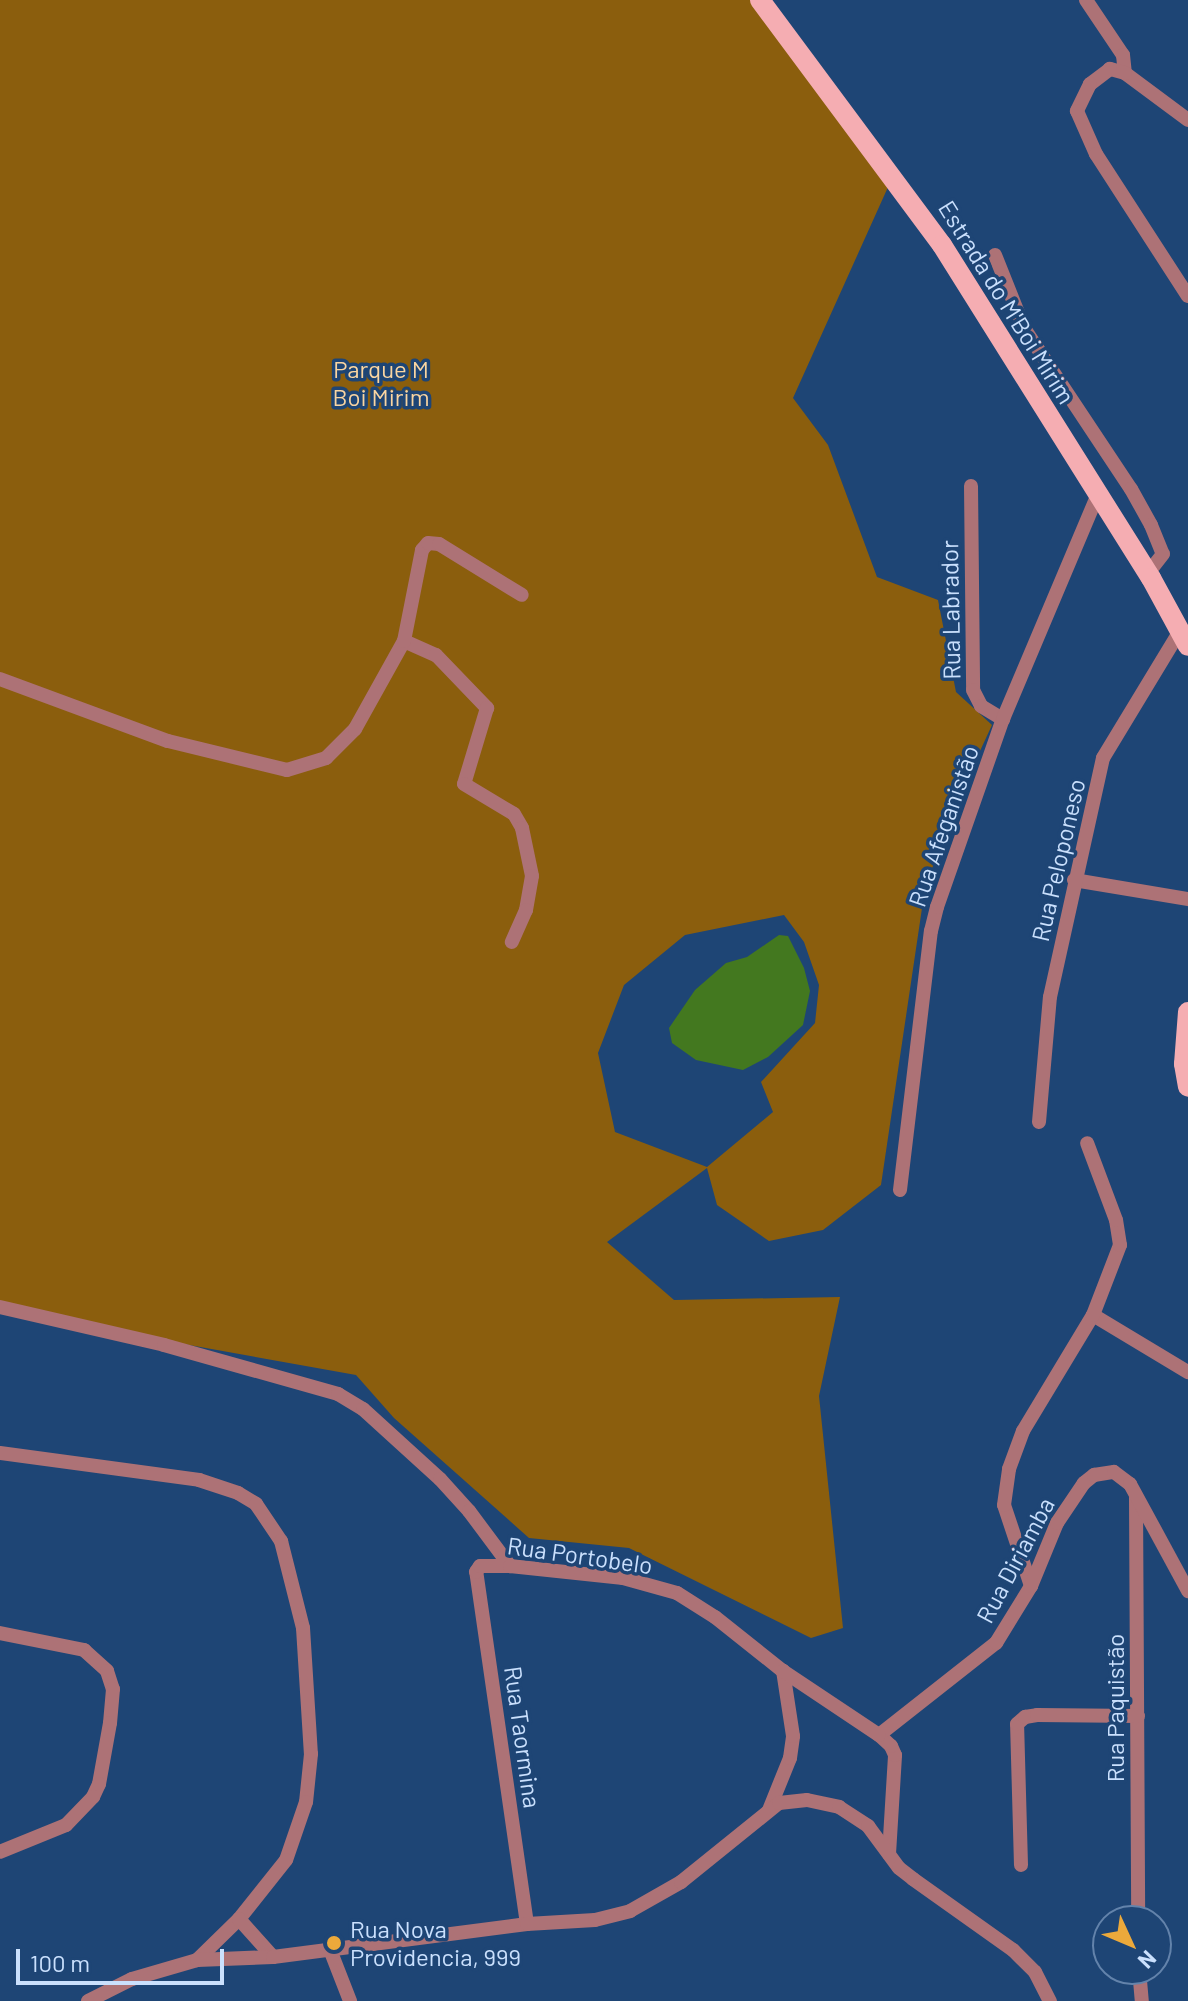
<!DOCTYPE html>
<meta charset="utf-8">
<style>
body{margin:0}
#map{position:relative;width:1188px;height:2001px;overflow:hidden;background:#1e4575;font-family:Barlow,sans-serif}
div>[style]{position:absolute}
.green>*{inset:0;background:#8b5e0d}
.water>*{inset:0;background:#43781f}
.street>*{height:14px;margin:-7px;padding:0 7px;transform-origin:7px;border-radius:7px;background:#ad7276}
.primary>*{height:20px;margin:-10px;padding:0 10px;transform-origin:10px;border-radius:10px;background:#f5adb2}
.dots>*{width:22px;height:22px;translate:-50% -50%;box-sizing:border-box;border:4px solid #1e4575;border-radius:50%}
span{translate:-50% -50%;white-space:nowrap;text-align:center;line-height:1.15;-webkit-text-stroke:7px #1e4575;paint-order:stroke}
.street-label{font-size:24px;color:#cae0fd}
.park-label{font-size:24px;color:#fad5a1}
.poi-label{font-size:24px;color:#cae0fd}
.left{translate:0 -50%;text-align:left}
.north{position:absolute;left:1092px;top:1905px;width:80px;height:80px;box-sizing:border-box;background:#1e4575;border:2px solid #6383ab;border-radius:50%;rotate:134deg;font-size:22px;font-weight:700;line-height:32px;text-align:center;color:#cae0fd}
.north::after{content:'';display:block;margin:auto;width:28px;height:36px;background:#eca93b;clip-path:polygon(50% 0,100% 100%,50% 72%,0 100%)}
.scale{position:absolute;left:16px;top:1949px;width:208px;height:36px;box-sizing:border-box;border:4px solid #cae0fd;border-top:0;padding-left:10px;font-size:24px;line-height:28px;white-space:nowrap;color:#cae0fd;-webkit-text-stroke:6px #1e4575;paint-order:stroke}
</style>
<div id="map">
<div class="green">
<i style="clip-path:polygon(evenodd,0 0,760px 0,893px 176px,793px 398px,828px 445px,877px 577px,938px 600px,956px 692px,992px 725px,956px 803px,925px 888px,881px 1185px,823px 1230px,769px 1241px,717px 1205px,707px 1168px,607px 1242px,674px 1300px,840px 1297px,819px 1396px,843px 1628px,811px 1638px,629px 1548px,529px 1538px,394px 1418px,356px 1375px,0 1311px,0 0,784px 915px,804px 942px,819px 985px,815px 1023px,761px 1082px,773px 1112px,707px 1167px,615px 1132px,598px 1053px,624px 985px,685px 935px,784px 915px)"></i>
</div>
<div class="water">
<i style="clip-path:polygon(779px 935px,788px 936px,804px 968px,810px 991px,803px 1025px,768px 1057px,743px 1070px,696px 1060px,672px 1043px,669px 1028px,695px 990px,726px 963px,747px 957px)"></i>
</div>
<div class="street">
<i style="left:1086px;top:0;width:66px;rotate:56.1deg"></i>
<i style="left:1123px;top:55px;width:18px;rotate:84deg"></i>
<i style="left:1188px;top:120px;width:79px;rotate:-143.3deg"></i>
<i style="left:1125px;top:73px;width:16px;rotate:-165deg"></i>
<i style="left:1110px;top:69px;width:25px;rotate:143deg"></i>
<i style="left:1090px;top:84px;width:30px;rotate:116deg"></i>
<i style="left:1077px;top:111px;width:47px;rotate:66.2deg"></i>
<i style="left:1096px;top:154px;width:169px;rotate:57.1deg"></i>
<i style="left:995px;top:255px;width:79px;rotate:68.3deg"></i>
<i style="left:1024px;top:328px;width:193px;rotate:56.4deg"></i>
<i style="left:1131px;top:489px;width:41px;rotate:60.9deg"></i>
<i style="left:1151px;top:525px;width:31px;rotate:68deg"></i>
<i style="left:1163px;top:554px;width:24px;rotate:128deg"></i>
<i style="left:971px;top:486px;width:204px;rotate:89.4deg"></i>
<i style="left:973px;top:690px;width:18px;rotate:63deg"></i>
<i style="left:981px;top:706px;width:26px;rotate:31deg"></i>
<i style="left:404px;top:641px;width:35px;rotate:24deg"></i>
<i style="left:436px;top:655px;width:74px;rotate:46.1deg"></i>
<i style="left:487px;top:708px;width:79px;rotate:106.8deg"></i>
<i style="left:464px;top:784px;width:58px;rotate:31deg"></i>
<i style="left:514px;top:814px;width:16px;rotate:60deg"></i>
<i style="left:522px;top:828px;width:49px;rotate:78.2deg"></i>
<i style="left:532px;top:876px;width:35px;rotate:100deg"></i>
<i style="left:526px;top:910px;width:35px;rotate:114deg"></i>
<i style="left:0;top:679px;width:179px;rotate:20.3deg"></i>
<i style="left:168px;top:741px;width:122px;rotate:13.7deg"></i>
<i style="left:287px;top:770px;width:41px;rotate:-17.1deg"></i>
<i style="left:326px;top:758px;width:41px;rotate:-45deg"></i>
<i style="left:355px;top:729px;width:101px;rotate:-60.9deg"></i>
<i style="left:404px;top:641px;width:93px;rotate:-78.8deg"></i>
<i style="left:422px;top:550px;width:9px;rotate:-49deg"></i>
<i style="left:428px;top:543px;width:11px;rotate:5deg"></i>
<i style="left:439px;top:544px;width:97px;rotate:31.6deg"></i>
<i style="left:1074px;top:880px;width:116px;rotate:9.5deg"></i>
<i style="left:1039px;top:1122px;width:125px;rotate:-85deg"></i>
<i style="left:1050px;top:997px;width:245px;rotate:-77.5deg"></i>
<i style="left:1103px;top:758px;width:151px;rotate:-58.8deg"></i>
<i style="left:900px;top:1190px;width:261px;rotate:-83.2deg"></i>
<i style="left:931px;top:931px;width:25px;rotate:-76deg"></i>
<i style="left:937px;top:907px;width:199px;rotate:-70.7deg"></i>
<i style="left:1003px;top:719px;width:244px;rotate:-67.1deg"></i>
<i style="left:0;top:1307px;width:168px;rotate:13deg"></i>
<i style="left:164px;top:1345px;width:181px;rotate:15.7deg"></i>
<i style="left:338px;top:1394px;width:29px;rotate:31deg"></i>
<i style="left:363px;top:1409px;width:104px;rotate:42.3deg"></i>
<i style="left:440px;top:1479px;width:43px;rotate:47.8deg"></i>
<i style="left:469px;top:1511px;width:69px;rotate:53.3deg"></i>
<i style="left:1093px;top:1315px;width:111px;rotate:31deg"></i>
<i style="left:0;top:1453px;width:201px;rotate:7.7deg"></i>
<i style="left:199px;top:1480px;width:41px;rotate:18.4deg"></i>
<i style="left:238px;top:1493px;width:21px;rotate:31deg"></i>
<i style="left:256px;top:1504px;width:45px;rotate:56deg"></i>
<i style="left:281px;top:1541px;width:90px;rotate:75.8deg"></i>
<i style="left:303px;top:1628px;width:126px;rotate:86.4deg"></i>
<i style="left:311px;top:1754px;width:48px;rotate:95.9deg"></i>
<i style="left:306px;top:1802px;width:61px;rotate:109deg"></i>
<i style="left:286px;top:1860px;width:75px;rotate:128.5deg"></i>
<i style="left:239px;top:1919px;width:59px;rotate:135.7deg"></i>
<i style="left:1136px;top:1498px;width:423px;rotate:89.7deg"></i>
<i style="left:1031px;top:1586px;width:85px;rotate:-108.4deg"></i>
<i style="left:1004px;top:1505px;width:36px;rotate:-82deg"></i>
<i style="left:1009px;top:1469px;width:40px;rotate:-69.8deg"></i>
<i style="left:1023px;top:1431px;width:135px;rotate:-58.9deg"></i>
<i style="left:1093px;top:1315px;width:75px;rotate:-68.9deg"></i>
<i style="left:1120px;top:1245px;width:25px;rotate:-99deg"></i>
<i style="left:1116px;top:1220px;width:82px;rotate:-110.6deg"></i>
<i style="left:0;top:1633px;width:86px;rotate:11.4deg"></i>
<i style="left:84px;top:1650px;width:31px;rotate:42deg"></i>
<i style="left:107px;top:1671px;width:19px;rotate:72deg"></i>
<i style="left:113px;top:1689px;width:34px;rotate:95deg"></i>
<i style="left:110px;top:1723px;width:62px;rotate:100.2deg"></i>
<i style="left:99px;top:1784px;width:14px;rotate:115deg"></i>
<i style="left:93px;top:1797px;width:39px;rotate:134deg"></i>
<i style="left:66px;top:1825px;width:71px;rotate:157.8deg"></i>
<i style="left:769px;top:1810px;width:56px;rotate:-68deg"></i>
<i style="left:790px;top:1758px;width:22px;rotate:-82deg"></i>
<i style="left:793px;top:1736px;width:66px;rotate:-98.7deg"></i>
<i style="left:889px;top:1854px;width:99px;rotate:-86.5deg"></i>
<i style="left:895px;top:1755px;width:10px;rotate:-114deg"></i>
<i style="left:891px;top:1746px;width:16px;rotate:-137deg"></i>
<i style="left:879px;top:1735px;width:149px;rotate:-38.2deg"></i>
<i style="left:996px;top:1643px;width:67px;rotate:-58.4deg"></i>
<i style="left:1031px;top:1586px;width:68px;rotate:-67.6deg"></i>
<i style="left:1057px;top:1523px;width:48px;rotate:-56deg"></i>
<i style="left:1084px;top:1483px;width:13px;rotate:-39deg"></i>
<i style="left:1094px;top:1475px;width:20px;rotate:-9deg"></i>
<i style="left:1114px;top:1472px;width:20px;rotate:37deg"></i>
<i style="left:1130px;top:1484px;width:122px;rotate:61.5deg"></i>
<i style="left:1021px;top:1865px;width:141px;rotate:-91.6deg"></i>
<i style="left:1017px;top:1724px;width:11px;rotate:-41deg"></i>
<i style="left:1025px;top:1717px;width:12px;rotate:-9deg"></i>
<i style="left:1037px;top:1715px;width:101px;rotate:0.6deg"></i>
<i style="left:239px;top:1919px;width:51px;rotate:48.2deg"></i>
<i style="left:527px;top:1924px;width:356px;rotate:-98.2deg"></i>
<i style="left:476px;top:1572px;width:7px;rotate:-56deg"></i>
<i style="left:480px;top:1566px;width:30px"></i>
<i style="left:510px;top:1566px;width:114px;rotate:6.1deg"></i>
<i style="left:623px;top:1578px;width:56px;rotate:15.5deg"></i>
<i style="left:677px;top:1593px;width:45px;rotate:32.3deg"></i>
<i style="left:715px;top:1617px;width:87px;rotate:38.5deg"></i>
<i style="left:783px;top:1671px;width:115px;rotate:33.7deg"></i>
<i style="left:329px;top:1947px;width:58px;rotate:68.7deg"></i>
<i style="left:1139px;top:1969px;width:32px;rotate:85deg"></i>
<i style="left:88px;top:2001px;width:49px;rotate:-26.6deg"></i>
<i style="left:132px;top:1979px;width:68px;rotate:-16.3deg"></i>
<i style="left:197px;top:1960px;width:76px;rotate:-2.3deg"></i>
<i style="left:273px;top:1957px;width:256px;rotate:-7.4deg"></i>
<i style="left:527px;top:1924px;width:68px;rotate:-3.4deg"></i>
<i style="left:595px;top:1920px;width:36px;rotate:-14deg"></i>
<i style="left:630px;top:1911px;width:59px;rotate:-29.6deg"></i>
<i style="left:681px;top:1882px;width:126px;rotate:-38.9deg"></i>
<i style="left:779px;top:1803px;width:28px;rotate:-6deg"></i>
<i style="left:807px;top:1800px;width:33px;rotate:12deg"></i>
<i style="left:839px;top:1807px;width:35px;rotate:33deg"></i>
<i style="left:868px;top:1826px;width:52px;rotate:53.6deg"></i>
<i style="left:899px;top:1868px;width:18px;rotate:38deg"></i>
<i style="left:913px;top:1879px;width:123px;rotate:35.4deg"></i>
<i style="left:1013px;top:1950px;width:31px;rotate:45deg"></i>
<i style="left:1035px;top:1972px;width:33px;rotate:63deg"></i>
</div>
<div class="primary">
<i style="left:760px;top:0;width:305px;rotate:53.4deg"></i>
<i style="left:942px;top:245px;width:393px;rotate:57.9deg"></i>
<i style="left:1151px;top:578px;width:77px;rotate:61.4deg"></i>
<i style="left:1188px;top:1012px;width:52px;rotate:94.4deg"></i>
<i style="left:1184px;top:1064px;width:23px;rotate:80deg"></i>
</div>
<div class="dots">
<i style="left:334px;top:1943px;background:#eca93b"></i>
</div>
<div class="street-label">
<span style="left:1007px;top:302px;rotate:58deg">Estrada do M'Boi Mirim</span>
<span style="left:950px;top:610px;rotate:-91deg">Rua Labrador</span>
<span style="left:943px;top:826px;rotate:-71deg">Rua Afeganistão</span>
<span style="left:1058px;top:860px;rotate:-77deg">Rua Peloponeso</span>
<span style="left:580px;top:1555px;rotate:8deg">Rua Portobelo</span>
<span style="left:1015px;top:1560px;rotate:-62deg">Rua Diriamba</span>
<span style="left:1115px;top:1708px;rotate:-90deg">Rua Paquistão</span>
<span style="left:523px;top:1737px;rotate:82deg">Rua Taormina</span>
</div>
<div class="park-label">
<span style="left:381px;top:383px">Parque M<br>Boi Mirim</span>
</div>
<div class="poi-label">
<span class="left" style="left:350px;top:1943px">Rua Nova<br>Providencia, 999</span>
</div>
<div class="north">N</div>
<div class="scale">100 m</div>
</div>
